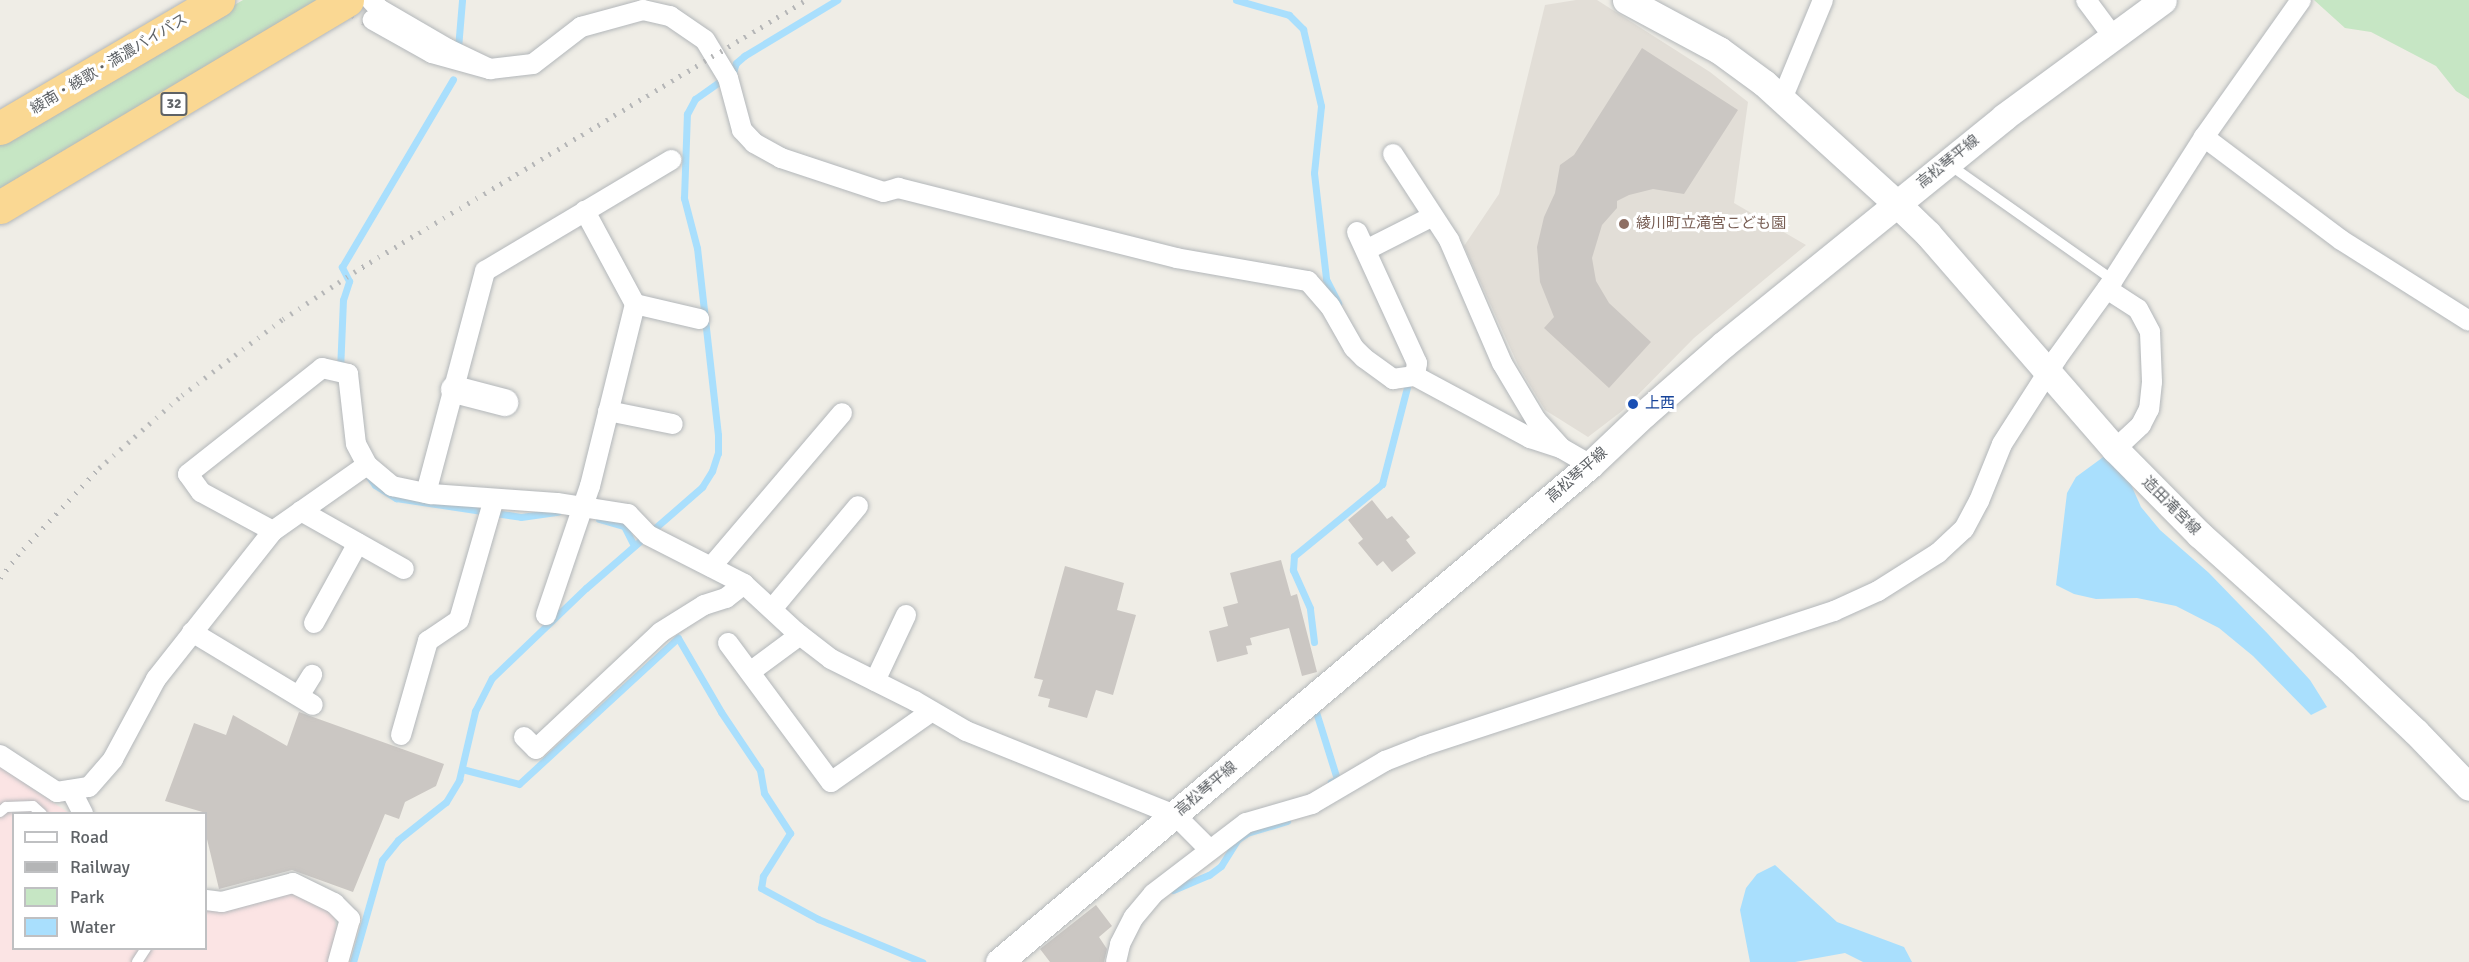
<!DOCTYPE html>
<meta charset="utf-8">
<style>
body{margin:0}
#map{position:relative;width:2469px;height:962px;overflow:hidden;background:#efede6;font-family:Signika,"Noto Sans JP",sans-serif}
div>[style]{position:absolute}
.education>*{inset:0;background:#e2ded7}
.medical>*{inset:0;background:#fbe4e4}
.green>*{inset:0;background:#c6e6c4}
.water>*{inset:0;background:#a9dffd}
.stream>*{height:7px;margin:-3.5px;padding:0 3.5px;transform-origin:3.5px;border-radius:3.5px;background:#a9dffd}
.building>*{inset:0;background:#cbc7c3}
.street-tunnel>*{height:20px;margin-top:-10px;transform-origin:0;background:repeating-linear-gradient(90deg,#cbcac6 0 20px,transparent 0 30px)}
.roads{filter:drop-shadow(0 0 2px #b3b7ba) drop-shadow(0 0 2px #b3b7ba)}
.lane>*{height:10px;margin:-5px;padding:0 5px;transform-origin:5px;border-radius:5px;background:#fff}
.street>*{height:20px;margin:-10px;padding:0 10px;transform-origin:10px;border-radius:10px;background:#fff}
.secondary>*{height:27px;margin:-13.5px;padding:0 13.5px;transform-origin:13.5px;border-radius:13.5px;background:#fff}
.highway>*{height:33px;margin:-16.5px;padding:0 16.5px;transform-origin:16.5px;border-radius:16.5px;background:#fad893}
.rail>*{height:4.5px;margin-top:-2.25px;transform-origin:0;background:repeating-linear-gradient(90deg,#b4b5b6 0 1.5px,transparent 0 9.5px)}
.dots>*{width:16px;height:16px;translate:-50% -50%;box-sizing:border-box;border:3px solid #fff;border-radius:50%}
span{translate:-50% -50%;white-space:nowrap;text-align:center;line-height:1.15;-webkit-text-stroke:6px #fff;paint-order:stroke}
.shield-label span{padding:2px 4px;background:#fff;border:2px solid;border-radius:4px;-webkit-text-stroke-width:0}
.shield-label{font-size:14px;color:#5e6266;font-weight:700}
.street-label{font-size:15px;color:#5e6266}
.education-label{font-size:15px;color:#785e54}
.left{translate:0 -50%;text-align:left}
.transit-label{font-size:15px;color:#164399}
.legend{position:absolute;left:12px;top:812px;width:195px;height:138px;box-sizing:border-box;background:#fff;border:2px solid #bfc0c2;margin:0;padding:8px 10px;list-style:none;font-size:18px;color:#5e6266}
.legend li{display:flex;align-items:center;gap:12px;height:30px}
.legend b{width:30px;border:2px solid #bfc0c2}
</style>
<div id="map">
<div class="education">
<i style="clip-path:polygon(1576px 0,1597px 0,1710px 72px,1748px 102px,1734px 203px,1806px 245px,1694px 338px,1622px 411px,1588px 437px,1545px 410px,1518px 365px,1464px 246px,1499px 194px,1545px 5px)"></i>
</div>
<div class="medical">
<i style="clip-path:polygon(0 767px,69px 813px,14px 814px,14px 948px,206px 948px,206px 906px,292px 889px,333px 912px,337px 930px,329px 962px,0 962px)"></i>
</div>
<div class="green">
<i style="clip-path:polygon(243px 0,326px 0,0 195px,0 143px)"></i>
<i style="clip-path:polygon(2314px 0,2469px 0,2469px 99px,2456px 91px,2436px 66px,2371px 32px,2345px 28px)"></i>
</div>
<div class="water">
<i style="clip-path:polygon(2106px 455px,2129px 480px,2141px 507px,2160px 530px,2209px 573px,2268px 634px,2310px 680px,2327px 707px,2311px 715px,2253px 656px,2219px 628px,2176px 606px,2137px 598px,2096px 599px,2074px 594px,2056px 585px,2067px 493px,2076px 477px)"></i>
<i style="clip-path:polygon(1775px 865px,1837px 922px,1904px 947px,1912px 962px,1863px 962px,1845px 953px,1795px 962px,1750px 962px,1740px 910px,1746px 888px,1757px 874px)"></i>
</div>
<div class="stream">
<i style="left:1236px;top:0;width:55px;rotate:15.8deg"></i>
<i style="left:1289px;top:15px;width:20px;rotate:45deg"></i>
<i style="left:1303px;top:29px;width:79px;rotate:76.8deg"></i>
<i style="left:1321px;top:106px;width:67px;rotate:96deg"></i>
<i style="left:1314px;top:173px;width:107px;rotate:83.5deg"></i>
<i style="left:1326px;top:279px;width:27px;rotate:63deg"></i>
<i style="left:458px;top:48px;width:48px;rotate:-85.2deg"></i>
<i style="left:340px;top:371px;width:71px;rotate:-87.6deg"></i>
<i style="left:343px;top:300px;width:20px;rotate:-72deg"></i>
<i style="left:349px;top:281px;width:16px;rotate:-117deg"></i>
<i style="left:342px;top:267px;width:218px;rotate:-59.4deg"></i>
<i style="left:369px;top:477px;width:10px;rotate:53deg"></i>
<i style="left:375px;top:485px;width:25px;rotate:32deg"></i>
<i style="left:396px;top:498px;width:126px;rotate:8.6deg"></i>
<i style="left:521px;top:517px;width:37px;rotate:-8deg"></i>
<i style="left:599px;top:519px;width:26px;rotate:16deg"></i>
<i style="left:624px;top:526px;width:22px;rotate:63deg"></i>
<i style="left:1314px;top:642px;width:34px;rotate:-97deg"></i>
<i style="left:1310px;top:608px;width:42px;rotate:-114.1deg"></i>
<i style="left:1293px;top:570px;width:14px;rotate:-86deg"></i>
<i style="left:1294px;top:556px;width:114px;rotate:-39.3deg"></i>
<i style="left:1382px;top:484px;width:100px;rotate:-75.5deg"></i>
<i style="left:1316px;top:712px;width:70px;rotate:72.6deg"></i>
<i style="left:1337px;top:779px;width:7px;rotate:153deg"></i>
<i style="left:462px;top:769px;width:59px;rotate:14.7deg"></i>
<i style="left:519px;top:784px;width:216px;rotate:-42.6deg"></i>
<i style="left:678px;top:638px;width:86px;rotate:59.8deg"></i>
<i style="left:721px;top:712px;width:70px;rotate:56.1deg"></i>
<i style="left:760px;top:770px;width:23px;rotate:80deg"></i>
<i style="left:764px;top:793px;width:48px;rotate:57deg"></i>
<i style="left:790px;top:833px;width:51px;rotate:122.1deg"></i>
<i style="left:763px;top:876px;width:12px;rotate:99deg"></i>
<i style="left:761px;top:888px;width:65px;rotate:28.5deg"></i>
<i style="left:818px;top:919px;width:113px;rotate:22.5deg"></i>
<i style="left:1173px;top:890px;width:39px;rotate:-23deg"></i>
<i style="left:1209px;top:875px;width:15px;rotate:-37deg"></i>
<i style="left:1221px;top:866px;width:31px;rotate:-58deg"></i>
<i style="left:1237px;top:840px;width:12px;rotate:-35deg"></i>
<i style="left:1247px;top:833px;width:42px;rotate:-16.7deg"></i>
<i style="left:353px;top:962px;width:106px;rotate:-74.1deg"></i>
<i style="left:382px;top:860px;width:26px;rotate:-51deg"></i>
<i style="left:398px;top:840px;width:61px;rotate:-38.4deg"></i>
<i style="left:446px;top:802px;width:26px;rotate:-59deg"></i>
<i style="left:459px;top:780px;width:71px;rotate:-76.9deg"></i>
<i style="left:475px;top:711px;width:37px;rotate:-63deg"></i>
<i style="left:492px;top:678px;width:130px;rotate:-43.8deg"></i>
<i style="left:586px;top:588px;width:154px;rotate:-41deg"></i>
<i style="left:702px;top:487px;width:19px;rotate:-58deg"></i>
<i style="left:712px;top:471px;width:19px;rotate:-72deg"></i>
<i style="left:718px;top:453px;width:18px;rotate:-90deg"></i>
<i style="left:718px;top:435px;width:188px;rotate:-96.4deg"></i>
<i style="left:697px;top:248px;width:52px;rotate:-104.6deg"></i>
<i style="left:684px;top:198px;width:84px;rotate:-88deg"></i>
<i style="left:687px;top:114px;width:17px;rotate:-62deg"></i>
<i style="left:695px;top:99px;width:47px;rotate:-35.4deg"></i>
<i style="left:733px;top:72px;width:9px;rotate:-72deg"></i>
<i style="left:736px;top:63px;width:11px;rotate:-41deg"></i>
<i style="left:744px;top:56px;width:109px;rotate:-31.1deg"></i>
</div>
<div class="building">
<i style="clip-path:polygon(1642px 48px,1738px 110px,1684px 194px,1653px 189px,1629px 195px,1617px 201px,1617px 208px,1602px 225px,1592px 258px,1596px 281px,1609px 303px,1651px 342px,1609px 388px,1544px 328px,1554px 317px,1540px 282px,1537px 247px,1544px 217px,1555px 193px,1560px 165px,1574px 155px)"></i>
<i style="clip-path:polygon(1372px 500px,1387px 519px,1392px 516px,1410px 537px,1406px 540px,1416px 553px,1392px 572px,1383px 561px,1377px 566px,1358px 543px,1363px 539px,1348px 520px)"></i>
<i style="clip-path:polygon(1281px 560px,1291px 596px,1297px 594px,1317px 672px,1302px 676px,1289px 628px,1250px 638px,1252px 645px,1246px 646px,1248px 654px,1217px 662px,1209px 631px,1228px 626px,1223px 607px,1238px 603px,1230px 573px)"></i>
<i style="clip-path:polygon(1065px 566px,1124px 583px,1117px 610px,1136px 615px,1113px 695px,1096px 690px,1087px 718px,1048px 707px,1050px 699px,1038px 696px,1043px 680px,1034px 678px)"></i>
<i style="clip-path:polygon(299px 712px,444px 764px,436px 786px,405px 802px,399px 819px,385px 814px,353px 892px,292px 870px,219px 889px,206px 835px,206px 813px,165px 801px,194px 723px,226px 735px,233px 715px,287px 746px)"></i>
<i style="clip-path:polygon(1096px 905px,1112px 926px,1099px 937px,1107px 949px,1104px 962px,1050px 962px,1040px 949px)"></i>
</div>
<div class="street-tunnel">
<i style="left:341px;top:0;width:38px;rotate:32deg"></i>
</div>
<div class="roads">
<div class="lane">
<i style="left:1947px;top:163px;width:203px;rotate:35.2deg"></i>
<i style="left:0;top:812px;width:8px;rotate:-40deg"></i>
<i style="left:6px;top:807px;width:27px;rotate:-2deg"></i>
<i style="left:33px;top:806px;width:12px;rotate:42deg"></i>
<i style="left:137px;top:962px;width:17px;rotate:-57deg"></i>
</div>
<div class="street">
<i style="left:371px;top:0;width:12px;rotate:48deg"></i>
<i style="left:379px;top:9px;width:80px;rotate:30.1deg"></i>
<i style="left:448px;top:49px;width:47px;rotate:25.5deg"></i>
<i style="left:490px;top:69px;width:60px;rotate:-164.6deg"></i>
<i style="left:432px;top:53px;width:68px;rotate:-150.8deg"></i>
<i style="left:2086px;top:0;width:44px;rotate:53.4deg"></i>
<i style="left:490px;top:69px;width:43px;rotate:-6.6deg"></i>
<i style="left:533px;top:64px;width:61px;rotate:-37.6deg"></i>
<i style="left:581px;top:27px;width:64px;rotate:-15.3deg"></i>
<i style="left:643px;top:10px;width:28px;rotate:13deg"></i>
<i style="left:670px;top:16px;width:42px;rotate:34.4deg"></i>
<i style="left:705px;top:40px;width:44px;rotate:58.8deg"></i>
<i style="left:728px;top:78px;width:54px;rotate:74.9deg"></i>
<i style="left:742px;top:130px;width:18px;rotate:47deg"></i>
<i style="left:754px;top:143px;width:31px;rotate:29deg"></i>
<i style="left:781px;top:158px;width:108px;rotate:18.3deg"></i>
<i style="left:884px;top:192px;width:15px;rotate:-16deg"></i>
<i style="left:898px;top:188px;width:287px;rotate:14.1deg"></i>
<i style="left:1176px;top:258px;width:134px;rotate:9.9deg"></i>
<i style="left:1308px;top:281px;width:33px;rotate:49deg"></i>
<i style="left:1330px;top:306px;width:48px;rotate:60.3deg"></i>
<i style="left:1354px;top:348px;width:14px;rotate:45deg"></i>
<i style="left:1364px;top:358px;width:36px;rotate:36deg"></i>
<i style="left:1393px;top:379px;width:22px;rotate:-8deg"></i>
<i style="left:1415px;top:376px;width:131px;rotate:28.3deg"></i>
<i style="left:1530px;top:438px;width:33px;rotate:18deg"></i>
<i style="left:1561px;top:448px;width:34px;rotate:30deg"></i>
<i style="left:1782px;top:99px;width:107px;rotate:-67.5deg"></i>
<i style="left:2204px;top:137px;width:171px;rotate:36.9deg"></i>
<i style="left:2341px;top:240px;width:151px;rotate:32.3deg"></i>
<i style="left:1393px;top:154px;width:103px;rotate:56.9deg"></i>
<i style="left:1449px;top:240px;width:134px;rotate:66.7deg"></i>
<i style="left:1502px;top:363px;width:66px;rotate:59.2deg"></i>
<i style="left:1536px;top:420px;width:38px;rotate:48deg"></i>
<i style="left:1357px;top:232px;width:144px;rotate:65.4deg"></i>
<i style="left:1417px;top:363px;width:13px;rotate:99deg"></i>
<i style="left:1366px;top:250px;width:75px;rotate:-26.9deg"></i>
<i style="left:2107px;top:289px;width:37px;rotate:33deg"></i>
<i style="left:2138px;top:309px;width:26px;rotate:62deg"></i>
<i style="left:2150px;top:332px;width:50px;rotate:87.7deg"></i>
<i style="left:2152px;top:382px;width:27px;rotate:96deg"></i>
<i style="left:2149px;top:409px;width:18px;rotate:117deg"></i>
<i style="left:2141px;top:425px;width:35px;rotate:137deg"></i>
<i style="left:635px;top:304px;width:66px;rotate:13.2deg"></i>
<i style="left:608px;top:411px;width:66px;rotate:11.3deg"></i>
<i style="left:426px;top:493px;width:230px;rotate:-75.1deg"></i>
<i style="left:485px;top:271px;width:217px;rotate:-30.8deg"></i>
<i style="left:301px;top:511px;width:118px;rotate:29.4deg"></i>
<i style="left:273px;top:531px;width:82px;rotate:-151.6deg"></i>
<i style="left:201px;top:492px;width:22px;rotate:-126deg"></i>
<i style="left:188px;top:474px;width:171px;rotate:-38.3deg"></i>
<i style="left:322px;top:368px;width:27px;rotate:13deg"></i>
<i style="left:348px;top:374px;width:70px;rotate:83.5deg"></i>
<i style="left:356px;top:444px;width:24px;rotate:62deg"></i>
<i style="left:367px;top:465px;width:33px;rotate:40deg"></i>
<i style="left:392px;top:486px;width:40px;rotate:12deg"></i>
<i style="left:431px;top:494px;width:126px;rotate:4.1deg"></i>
<i style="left:557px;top:503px;width:72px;rotate:8.8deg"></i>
<i style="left:628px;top:514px;width:29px;rotate:46deg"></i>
<i style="left:648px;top:535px;width:108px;rotate:27deg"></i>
<i style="left:744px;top:584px;width:71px;rotate:42.7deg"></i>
<i style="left:796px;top:632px;width:44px;rotate:37.6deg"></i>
<i style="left:831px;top:659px;width:94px;rotate:26.6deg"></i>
<i style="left:915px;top:701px;width:59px;rotate:30.5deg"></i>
<i style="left:966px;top:731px;width:225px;rotate:21.9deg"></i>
<i style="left:1175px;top:815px;width:49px;rotate:45deg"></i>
<i style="left:711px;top:567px;width:202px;rotate:-49.6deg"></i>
<i style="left:772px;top:609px;width:134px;rotate:-50.1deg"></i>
<i style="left:546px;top:615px;width:136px;rotate:-71.2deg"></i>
<i style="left:590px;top:486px;width:187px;rotate:-76.1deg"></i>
<i style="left:635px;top:304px;width:106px;rotate:-118.3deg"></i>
<i style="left:314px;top:623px;width:91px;rotate:-61.2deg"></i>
<i style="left:192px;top:632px;width:141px;rotate:31.1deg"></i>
<i style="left:728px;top:643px;width:173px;rotate:53.5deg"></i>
<i style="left:831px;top:782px;width:123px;rotate:-35.1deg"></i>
<i style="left:750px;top:672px;width:62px;rotate:-36.5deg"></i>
<i style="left:875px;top:681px;width:73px;rotate:-64.8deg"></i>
<i style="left:299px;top:696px;width:25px;rotate:-58deg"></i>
<i style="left:401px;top:735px;width:98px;rotate:-74deg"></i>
<i style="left:428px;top:641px;width:37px;rotate:-34deg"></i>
<i style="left:459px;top:620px;width:126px;rotate:-73.9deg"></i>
<i style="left:524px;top:737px;width:17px;rotate:45deg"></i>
<i style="left:536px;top:749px;width:171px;rotate:-43.1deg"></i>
<i style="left:661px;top:632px;width:51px;rotate:-32.1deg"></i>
<i style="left:704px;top:605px;width:23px;rotate:-18deg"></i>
<i style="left:726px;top:598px;width:23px;rotate:-38deg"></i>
<i style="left:0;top:755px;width:68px;rotate:33deg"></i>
<i style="left:57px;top:792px;width:32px;rotate:-9deg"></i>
<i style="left:89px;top:787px;width:37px;rotate:-49deg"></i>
<i style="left:113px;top:759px;width:91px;rotate:-61.7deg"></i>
<i style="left:156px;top:679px;width:189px;rotate:-51.7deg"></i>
<i style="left:273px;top:531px;width:115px;rotate:-35.1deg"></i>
<i style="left:71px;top:790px;width:27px;rotate:63deg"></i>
<i style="left:206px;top:900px;width:16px;rotate:7deg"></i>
<i style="left:222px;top:902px;width:73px;rotate:-15deg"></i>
<i style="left:293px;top:883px;width:46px;rotate:26deg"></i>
<i style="left:334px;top:903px;width:23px;rotate:45deg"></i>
<i style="left:350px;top:919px;width:45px;rotate:105.6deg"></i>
<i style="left:1116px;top:962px;width:18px;rotate:-77deg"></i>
<i style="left:1120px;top:944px;width:30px;rotate:-63deg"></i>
<i style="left:1134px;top:917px;width:30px;rotate:-50deg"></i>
<i style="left:1153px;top:894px;width:117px;rotate:-37.4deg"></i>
<i style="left:1246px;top:823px;width:69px;rotate:-16.1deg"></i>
<i style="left:1312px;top:804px;width:85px;rotate:-30.5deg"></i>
<i style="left:1385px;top:761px;width:41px;rotate:-21.5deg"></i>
<i style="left:1423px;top:746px;width:433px;rotate:-18.2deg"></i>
<i style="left:1834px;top:611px;width:48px;rotate:-24.4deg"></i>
<i style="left:1878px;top:591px;width:71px;rotate:-32.3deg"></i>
<i style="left:1938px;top:553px;width:35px;rotate:-43deg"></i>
<i style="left:1964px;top:529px;width:32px;rotate:-62deg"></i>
<i style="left:1979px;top:501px;width:61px;rotate:-68deg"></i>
<i style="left:2002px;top:444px;width:102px;rotate:-57.4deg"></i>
<i style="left:2057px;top:358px;width:96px;rotate:-54.3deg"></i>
<i style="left:2113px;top:280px;width:169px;rotate:-57.5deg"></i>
<i style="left:2204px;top:137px;width:168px;rotate:-54.7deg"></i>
</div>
<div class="secondary">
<i style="left:1626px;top:0;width:106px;rotate:28.3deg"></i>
<i style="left:1719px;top:50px;width:56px;rotate:36.3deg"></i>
<i style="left:1764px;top:83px;width:178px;rotate:42.3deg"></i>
<i style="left:1896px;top:203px;width:45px;rotate:44.1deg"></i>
<i style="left:1928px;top:234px;width:285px;rotate:49deg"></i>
<i style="left:2115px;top:449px;width:120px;rotate:45.3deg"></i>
<i style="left:2199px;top:534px;width:193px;rotate:41.9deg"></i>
<i style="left:2343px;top:663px;width:100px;rotate:43.4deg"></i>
<i style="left:2416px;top:732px;width:76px;rotate:46.1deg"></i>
<i style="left:454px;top:389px;width:52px;rotate:14.6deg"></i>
<i style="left:999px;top:962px;width:772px;rotate:-40.06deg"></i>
<i style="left:1590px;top:465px;width:74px;rotate:-43.4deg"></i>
<i style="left:1644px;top:414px;width:106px;rotate:-41.2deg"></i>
<i style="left:1724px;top:344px;width:360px;rotate:-39deg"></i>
<i style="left:2004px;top:117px;width:197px;rotate:-36.3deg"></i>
</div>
<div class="highway">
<i style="left:0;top:128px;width:253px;rotate:-30.4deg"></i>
<i style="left:0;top:207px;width:404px;rotate:-30.8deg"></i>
</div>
</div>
<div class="rail">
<i style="left:0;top:578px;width:37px;rotate:-52deg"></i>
<i style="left:23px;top:549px;width:111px;rotate:-46.8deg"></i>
<i style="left:99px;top:468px;width:111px;rotate:-41.3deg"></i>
<i style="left:182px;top:395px;width:126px;rotate:-37deg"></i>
<i style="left:283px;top:319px;width:95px;rotate:-33.4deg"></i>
<i style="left:362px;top:267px;width:518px;rotate:-31.02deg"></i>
</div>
<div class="dots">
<i style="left:1624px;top:224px;background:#8d6e63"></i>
<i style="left:1633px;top:404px;background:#1a4fb4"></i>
</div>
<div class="shield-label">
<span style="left:174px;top:104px">32</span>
</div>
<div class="street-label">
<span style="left:109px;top:64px;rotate:-31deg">綾南・綾歌・満濃バイパス</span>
<span style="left:1948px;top:162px;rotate:-39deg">高松琴平線</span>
<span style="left:1577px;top:475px;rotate:-41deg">高松琴平線</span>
<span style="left:2171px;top:506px;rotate:45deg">造田滝宮線</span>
<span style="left:1206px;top:789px;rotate:-40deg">高松琴平線</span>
</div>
<div class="education-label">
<span class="left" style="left:1636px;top:224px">綾川町立滝宮こども園</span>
</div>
<div class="transit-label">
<span class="left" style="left:1645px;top:404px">上西</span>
</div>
<ul class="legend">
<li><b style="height:8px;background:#fff"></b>Road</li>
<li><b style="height:8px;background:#b4b5b6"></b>Railway</li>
<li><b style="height:16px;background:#c6e6c4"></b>Park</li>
<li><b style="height:16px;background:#a9dffd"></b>Water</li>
</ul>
</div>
